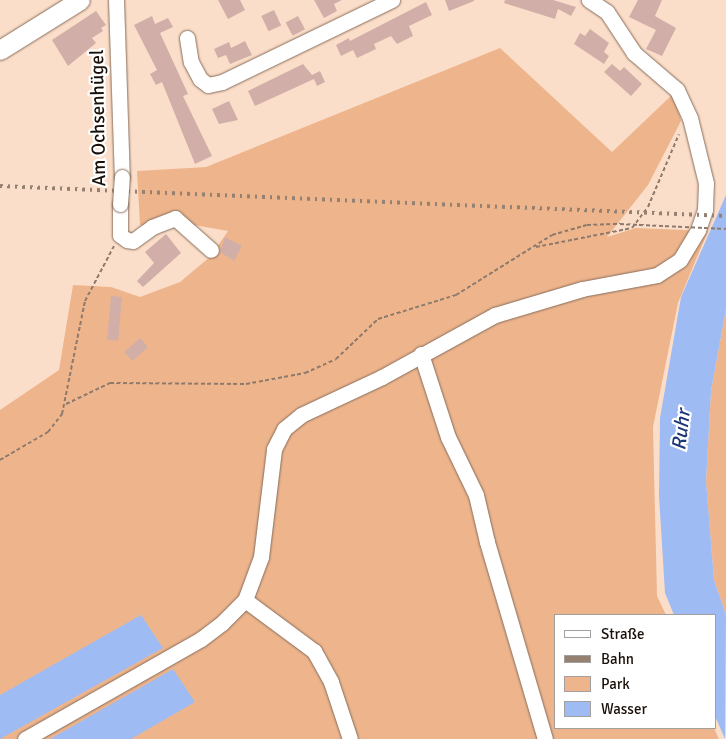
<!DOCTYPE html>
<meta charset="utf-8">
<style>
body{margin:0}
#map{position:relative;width:726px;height:739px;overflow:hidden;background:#fbdec9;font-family:Signika,sans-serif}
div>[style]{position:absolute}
.green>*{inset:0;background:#eeb58d}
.water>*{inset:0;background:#9fbbf4}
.building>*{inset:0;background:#d1aea8;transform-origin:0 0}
.path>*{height:2px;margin-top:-1px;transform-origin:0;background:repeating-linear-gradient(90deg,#8e7a6c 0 4px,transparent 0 6.5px)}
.roads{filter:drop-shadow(0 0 1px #876d5b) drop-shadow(0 0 1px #876d5b)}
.minor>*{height:15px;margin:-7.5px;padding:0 7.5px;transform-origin:7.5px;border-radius:7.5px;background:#fff}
.major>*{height:19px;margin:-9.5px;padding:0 9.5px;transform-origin:9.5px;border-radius:9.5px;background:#fff}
.rail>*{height:4px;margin-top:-2px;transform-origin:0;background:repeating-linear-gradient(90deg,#958172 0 2.5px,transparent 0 7.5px)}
.path-bridge>*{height:2px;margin-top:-1px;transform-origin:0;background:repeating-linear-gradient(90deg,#8e7a6c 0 4px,transparent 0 6.5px)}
.bridges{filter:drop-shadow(0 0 1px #876d5b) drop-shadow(0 0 1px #876d5b)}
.minor-bridge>*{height:15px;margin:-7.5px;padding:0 7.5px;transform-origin:7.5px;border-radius:7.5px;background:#fff}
span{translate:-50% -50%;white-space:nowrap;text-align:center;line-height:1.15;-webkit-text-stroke:4.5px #fff;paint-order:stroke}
.street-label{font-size:19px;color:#1a1009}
.water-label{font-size:20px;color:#1b3778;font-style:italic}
.legend{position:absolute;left:554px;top:614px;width:162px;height:115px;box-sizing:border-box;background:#fff;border:1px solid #a39f9d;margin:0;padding:6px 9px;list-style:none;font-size:15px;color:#1a1009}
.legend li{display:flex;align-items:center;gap:10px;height:25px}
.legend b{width:25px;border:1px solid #a39f9d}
</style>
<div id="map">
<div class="green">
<i style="clip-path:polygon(500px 48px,612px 152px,674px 93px,681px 121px,648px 185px,607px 237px,636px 228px,708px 231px,678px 303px,653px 427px,657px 596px,666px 615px,555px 615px,555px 728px,714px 728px,719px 739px,0 739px,0 410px,59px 370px,73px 285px,111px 287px,140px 297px,180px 282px,211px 256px,228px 231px,194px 225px,140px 225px,137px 171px,206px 167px)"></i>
<i style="clip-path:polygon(726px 309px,726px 615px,714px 580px,706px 482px,711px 391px)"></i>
</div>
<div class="water">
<i style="clip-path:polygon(726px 195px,726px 309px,711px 391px,706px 481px,714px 580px,726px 615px,725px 739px,715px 716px,715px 615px,674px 615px,665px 593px,659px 496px,660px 418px,681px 297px)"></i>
<i style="clip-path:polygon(141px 615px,163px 648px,0 739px,0 695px)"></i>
<i style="clip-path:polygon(173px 669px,195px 702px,131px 739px,50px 739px)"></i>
</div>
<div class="building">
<i style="clip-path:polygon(218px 0,240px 0,245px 10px,228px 19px)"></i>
<i style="clip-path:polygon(314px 0,342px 0,334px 4px,337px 11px,324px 18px)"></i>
<i style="clip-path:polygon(445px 0,474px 0,474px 1px,449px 11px)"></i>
<i style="clip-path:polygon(505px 0,553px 0,576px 7px,571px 16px,558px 9px,555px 19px,504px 3px)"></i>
<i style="clip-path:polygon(638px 0,662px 0,655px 16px,676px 28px,662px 56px,646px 49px,656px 30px,629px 17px)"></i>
<i style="clip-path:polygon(426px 2px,432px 15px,409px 26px,413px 36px,397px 44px,391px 36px,374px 44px,376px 49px,357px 58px,353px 50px,341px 56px,336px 45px,349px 38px,350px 41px)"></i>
<i style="left:274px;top:10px;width:17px;height:14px;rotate:65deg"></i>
<i style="clip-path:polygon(96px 11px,106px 25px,101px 28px,103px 31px,92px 38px,96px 43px,68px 66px,52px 40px)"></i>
<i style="clip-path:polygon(152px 16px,155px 24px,168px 18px,173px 27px,160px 33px,188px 94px,183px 96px,212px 156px,195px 164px,162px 82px,156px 85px,150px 74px,157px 70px,134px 25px)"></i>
<i style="left:298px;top:16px;width:15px;height:14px;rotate:62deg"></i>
<i style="clip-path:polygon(590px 29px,609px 43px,604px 52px,609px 56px,604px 64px,574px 44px,580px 33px,585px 36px)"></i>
<i style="clip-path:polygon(245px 41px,252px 55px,230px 64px,226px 55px,218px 58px,214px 49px,229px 42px,231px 48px)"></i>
<i style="clip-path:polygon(303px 64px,312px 75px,320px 71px,325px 82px,317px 86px,314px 79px,255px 106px,248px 91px)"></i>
<i style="clip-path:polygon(612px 64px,620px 71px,624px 67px,642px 84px,631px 96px,604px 72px)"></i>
<i style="clip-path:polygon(229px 101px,238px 120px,219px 124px,212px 109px)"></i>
<i style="clip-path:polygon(166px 234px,181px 253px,143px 287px,137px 281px,154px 263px,145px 252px)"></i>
<i style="clip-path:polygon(225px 237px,242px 246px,234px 261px,220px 252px)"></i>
<i style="left:111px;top:296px;width:11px;height:44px;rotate:5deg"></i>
<i style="left:140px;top:338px;width:12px;height:21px;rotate:48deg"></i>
</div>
<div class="path">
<i style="left:536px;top:247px;width:98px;rotate:-11.2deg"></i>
<i style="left:632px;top:228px;width:26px;rotate:-53deg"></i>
<i style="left:648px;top:207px;width:79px;rotate:-67deg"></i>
<i style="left:66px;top:404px;width:49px;rotate:-25.5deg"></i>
<i style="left:110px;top:383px;width:136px;rotate:0.4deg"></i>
<i style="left:246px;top:384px;width:60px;rotate:-10.6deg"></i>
<i style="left:305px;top:373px;width:34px;rotate:-24deg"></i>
<i style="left:336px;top:359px;width:58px;rotate:-43.6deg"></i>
<i style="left:378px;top:319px;width:82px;rotate:-17.1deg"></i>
<i style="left:456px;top:295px;width:113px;rotate:-32deg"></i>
<i style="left:552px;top:235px;width:36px;rotate:-16deg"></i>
<i style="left:587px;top:225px;width:33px;rotate:-2deg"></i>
<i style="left:0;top:460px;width:56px;rotate:-30.3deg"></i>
<i style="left:48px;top:432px;width:23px;rotate:-52deg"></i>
<i style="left:62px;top:414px;width:115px;rotate:-78.5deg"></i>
<i style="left:85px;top:301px;width:62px;rotate:-62.2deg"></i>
</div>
<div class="roads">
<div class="minor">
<i style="left:116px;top:0;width:177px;rotate:88.1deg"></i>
<i style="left:187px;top:38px;width:24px;rotate:81deg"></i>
<i style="left:191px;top:62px;width:19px;rotate:62deg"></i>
<i style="left:200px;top:79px;width:10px;rotate:37deg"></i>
<i style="left:208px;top:85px;width:14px;rotate:-12deg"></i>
<i style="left:222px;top:82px;width:189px;rotate:-25.8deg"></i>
<i style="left:120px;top:204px;width:31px;rotate:90deg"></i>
<i style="left:120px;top:235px;width:9px;rotate:36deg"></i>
<i style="left:127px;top:240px;width:6px;rotate:9deg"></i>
<i style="left:133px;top:241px;width:24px;rotate:-36deg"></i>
<i style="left:152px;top:227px;width:25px;rotate:-21deg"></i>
<i style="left:175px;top:218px;width:48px;rotate:41.6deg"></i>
<i style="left:421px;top:354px;width:87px;rotate:72deg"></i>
<i style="left:448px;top:437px;width:64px;rotate:64.2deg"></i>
<i style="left:476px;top:495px;width:48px;rotate:76.8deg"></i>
<i style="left:487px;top:542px;width:205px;rotate:73.6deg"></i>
<i style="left:245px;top:600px;width:86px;rotate:36.5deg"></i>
<i style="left:314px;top:651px;width:35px;rotate:61deg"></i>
<i style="left:331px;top:682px;width:60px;rotate:71.6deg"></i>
<i style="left:25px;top:739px;width:202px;rotate:-29.6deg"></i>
<i style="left:201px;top:639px;width:26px;rotate:-37deg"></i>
<i style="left:222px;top:623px;width:33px;rotate:-45deg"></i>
<i style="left:245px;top:600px;width:46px;rotate:-69.6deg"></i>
<i style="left:261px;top:557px;width:109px;rotate:-83.1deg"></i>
<i style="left:274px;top:449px;width:22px;rotate:-63deg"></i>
<i style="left:284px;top:429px;width:22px;rotate:-39deg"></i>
<i style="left:301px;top:415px;width:89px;rotate:-25.1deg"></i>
<i style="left:382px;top:377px;width:129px;rotate:-28.8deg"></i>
<i style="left:495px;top:315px;width:91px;rotate:-16.6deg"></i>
<i style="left:582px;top:289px;width:76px;rotate:-10.6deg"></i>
<i style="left:657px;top:275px;width:27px;rotate:-33deg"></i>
<i style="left:680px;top:260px;width:35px;rotate:-59deg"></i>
<i style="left:698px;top:230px;width:21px;rotate:-71deg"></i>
<i style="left:705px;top:210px;width:27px;rotate:-88deg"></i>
<i style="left:706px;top:183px;width:67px;rotate:-103.8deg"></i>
<i style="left:690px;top:118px;width:31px;rotate:-115deg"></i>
<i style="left:677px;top:90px;width:57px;rotate:-139.3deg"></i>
<i style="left:634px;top:53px;width:49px;rotate:-123.4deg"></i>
<i style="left:607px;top:12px;width:22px;rotate:-146deg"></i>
</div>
<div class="major">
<i style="left:0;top:50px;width:94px;rotate:-32deg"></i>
</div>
</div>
<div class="rail">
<i style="left:0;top:186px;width:727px;rotate:2.37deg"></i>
</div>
<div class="path-bridge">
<i style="left:620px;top:224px;width:106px;rotate:2.7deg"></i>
</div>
<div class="bridges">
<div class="minor-bridge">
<i style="left:120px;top:204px;width:27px;rotate:-86deg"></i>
</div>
</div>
<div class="street-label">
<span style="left:99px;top:118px;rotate:-91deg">Am Ochsenhügel</span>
</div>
<div class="water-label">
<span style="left:681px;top:430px;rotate:-83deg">Ruhr</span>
</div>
<ul class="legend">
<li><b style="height:6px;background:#fff"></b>Straße</li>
<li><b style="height:6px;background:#958172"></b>Bahn</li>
<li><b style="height:14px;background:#eeb58d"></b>Park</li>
<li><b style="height:14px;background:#9fbbf4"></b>Wasser</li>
</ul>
</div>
